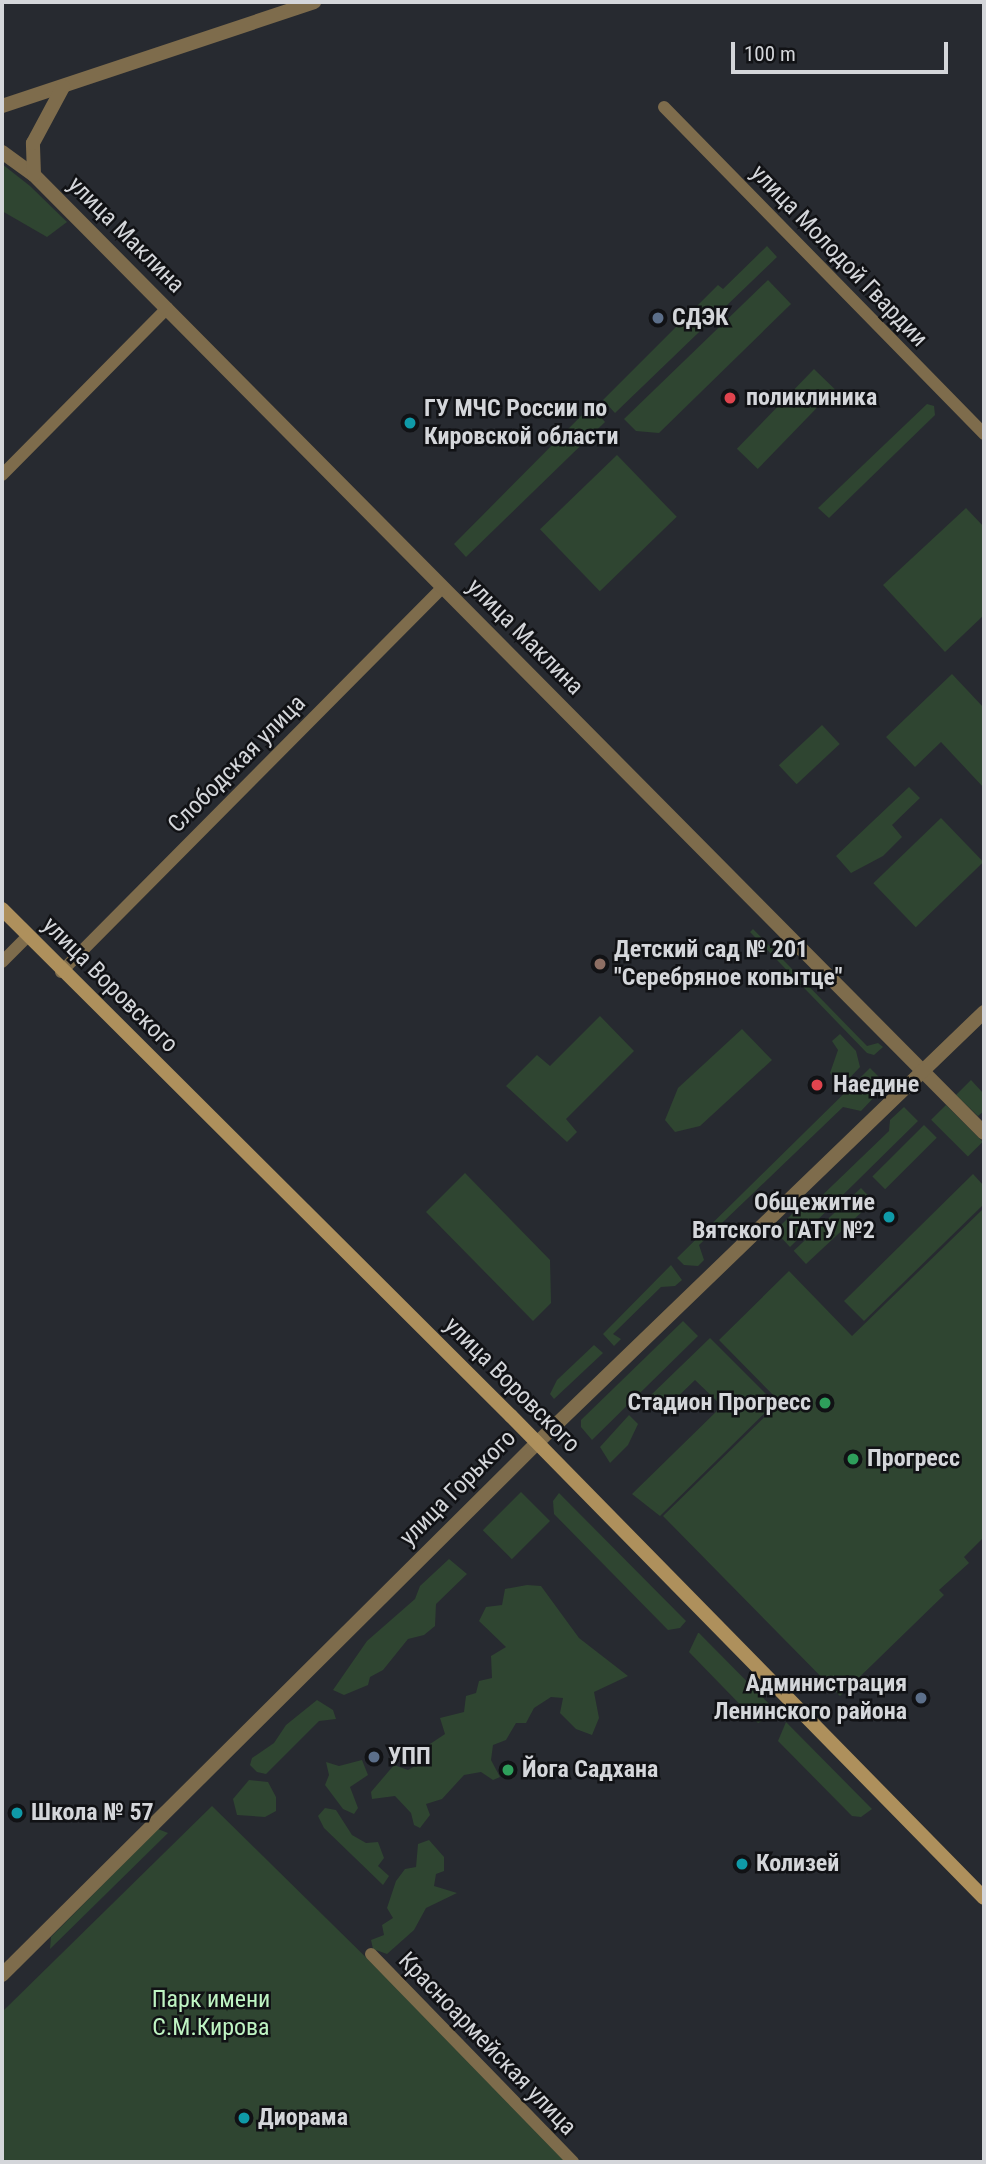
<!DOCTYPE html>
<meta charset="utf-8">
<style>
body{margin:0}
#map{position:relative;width:986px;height:2164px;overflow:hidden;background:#272a30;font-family:"Roboto Condensed",sans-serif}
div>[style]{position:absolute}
.green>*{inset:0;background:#2f4531;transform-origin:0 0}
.minor>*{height:12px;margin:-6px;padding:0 6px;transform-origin:6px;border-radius:6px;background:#7e6c4c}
.tertiary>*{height:14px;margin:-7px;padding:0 7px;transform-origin:7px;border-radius:7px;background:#7e6c4c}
.secondary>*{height:14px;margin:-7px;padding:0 7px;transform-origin:7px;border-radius:7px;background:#ae905c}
.dots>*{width:19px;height:19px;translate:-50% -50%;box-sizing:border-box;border:4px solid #111215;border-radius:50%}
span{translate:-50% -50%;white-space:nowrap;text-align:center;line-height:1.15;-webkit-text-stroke:5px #111215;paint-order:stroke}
.street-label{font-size:24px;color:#d4d6da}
.poi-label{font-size:24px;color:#d4d6da;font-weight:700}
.left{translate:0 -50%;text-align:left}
.right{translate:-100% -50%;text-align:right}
.park-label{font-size:24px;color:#bff4c3}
.frame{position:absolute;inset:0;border:4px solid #d4d6da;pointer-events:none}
.scale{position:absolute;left:731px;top:42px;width:217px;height:32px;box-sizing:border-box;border:4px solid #d4d6da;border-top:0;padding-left:9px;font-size:21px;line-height:24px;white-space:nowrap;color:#d4d6da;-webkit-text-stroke:5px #111215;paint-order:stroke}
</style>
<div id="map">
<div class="green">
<i style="clip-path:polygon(2px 164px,30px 186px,67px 222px,47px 237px,2px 211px)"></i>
<i style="clip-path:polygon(767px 246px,777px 257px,615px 413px,603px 400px,718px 285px,723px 289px)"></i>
<i style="clip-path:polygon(768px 280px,791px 304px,659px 433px,636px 431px,624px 419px)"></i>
<i style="left:814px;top:369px;width:29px;height:111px;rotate:44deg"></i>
<i style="clip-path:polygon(927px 404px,934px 406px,935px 415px,829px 518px,818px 508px)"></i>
<i style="clip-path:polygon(591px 406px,605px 422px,466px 557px,454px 544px)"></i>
<i style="left:617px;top:455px;width:86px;height:107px;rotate:46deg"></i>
<i style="clip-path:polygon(966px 508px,984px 527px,984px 615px,945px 652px,883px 585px)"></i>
<i style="clip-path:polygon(952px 674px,984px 708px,984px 788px,941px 742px,915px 767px,886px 737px)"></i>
<i style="left:822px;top:725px;width:26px;height:59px;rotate:47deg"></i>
<i style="clip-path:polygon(909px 787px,920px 798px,892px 825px,902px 837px,883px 856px,851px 873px,836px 856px)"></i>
<i style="left:941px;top:818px;width:61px;height:94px;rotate:46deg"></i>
<i style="clip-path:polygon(753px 929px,867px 1046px,878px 1043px,883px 1047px,874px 1055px,867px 1053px,750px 932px)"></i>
<i style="clip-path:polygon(600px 1016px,634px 1051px,566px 1119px,577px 1132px,567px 1142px,506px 1086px,537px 1055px,550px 1066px)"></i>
<i style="clip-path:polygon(742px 1029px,772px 1060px,700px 1126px,675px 1132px,665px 1120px,678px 1088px)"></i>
<i style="clip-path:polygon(840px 1034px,856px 1051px,860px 1067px,842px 1086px,830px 1073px,838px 1050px,832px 1041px)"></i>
<i style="clip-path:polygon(870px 1068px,885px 1083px,880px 1091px,861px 1111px,843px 1107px,699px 1245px,704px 1260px,698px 1266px,684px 1265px,677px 1258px)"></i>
<i style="clip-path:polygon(971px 1080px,984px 1094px,984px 1111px,978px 1116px,956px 1095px)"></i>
<i style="left:946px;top:1105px;width:52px;height:21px;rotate:45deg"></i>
<i style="clip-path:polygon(904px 1107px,918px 1121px,790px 1247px,775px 1231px,793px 1213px,808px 1209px,889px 1131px,890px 1120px)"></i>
<i style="left:924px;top:1125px;width:18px;height:73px;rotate:45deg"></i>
<i style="clip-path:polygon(465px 1173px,550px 1260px,551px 1303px,533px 1321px,426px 1212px)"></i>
<i style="clip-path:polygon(973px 1174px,984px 1186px,984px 1204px,864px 1321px,844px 1301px)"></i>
<i style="left:861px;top:1188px;width:18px;height:92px;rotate:47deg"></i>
<i style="clip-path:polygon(984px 1208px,984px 1537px,964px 1557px,969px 1563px,939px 1590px,944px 1595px,840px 1696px,663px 1516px,780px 1402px,719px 1340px,789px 1271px,852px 1336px)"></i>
<i style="clip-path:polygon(671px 1265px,682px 1280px,675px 1286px,661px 1287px,613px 1334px,621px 1339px,614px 1346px,603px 1334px)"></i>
<i style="clip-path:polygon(683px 1321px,698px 1336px,592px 1440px,581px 1427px,581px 1420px)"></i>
<i style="clip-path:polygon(710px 1338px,775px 1403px,660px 1516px,632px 1494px,722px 1406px,695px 1380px,665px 1409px,651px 1395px)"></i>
<i style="clip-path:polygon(594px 1345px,603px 1353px,554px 1399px,550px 1394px,557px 1380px)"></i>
<i style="clip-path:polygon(629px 1415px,638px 1424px,628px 1445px,610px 1463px,600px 1447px)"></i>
<i style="left:521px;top:1492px;width:41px;height:54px;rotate:45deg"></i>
<i style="clip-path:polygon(559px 1493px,686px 1621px,680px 1628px,668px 1630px,554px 1514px,553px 1501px)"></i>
<i style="clip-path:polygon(449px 1559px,467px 1574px,436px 1604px,435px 1626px,424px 1635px,408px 1639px,383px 1670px,370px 1677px,368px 1685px,344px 1695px,333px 1690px,367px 1641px,415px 1599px,420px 1586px)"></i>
<i style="clip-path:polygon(527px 1585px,541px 1586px,579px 1638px,628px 1676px,594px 1692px,599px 1718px,592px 1735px,576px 1729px,560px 1713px,563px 1698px,551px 1697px,534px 1708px,526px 1723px,516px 1723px,506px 1740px,493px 1745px,491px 1760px,500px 1777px,493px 1780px,481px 1772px,464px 1775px,442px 1799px,426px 1804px,430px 1815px,420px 1828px,414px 1825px,411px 1813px,395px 1796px,372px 1799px,371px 1792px,394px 1765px,408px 1770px,415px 1766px,418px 1752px,445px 1734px,440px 1718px,464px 1712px,466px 1696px,476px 1693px,479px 1681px,492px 1678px,491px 1656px,506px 1647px,479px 1621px,486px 1607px,502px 1605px,505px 1589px)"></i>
<i style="clip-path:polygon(698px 1633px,699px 1633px,778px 1713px,758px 1723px,689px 1652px)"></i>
<i style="clip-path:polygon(317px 1700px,333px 1710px,336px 1719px,319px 1721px,266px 1774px,257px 1772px,250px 1765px,252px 1758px,274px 1743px,286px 1725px)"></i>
<i style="clip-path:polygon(786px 1722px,872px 1809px,861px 1817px,852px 1816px,778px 1741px)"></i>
<i style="clip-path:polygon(362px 1760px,368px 1775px,350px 1787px,358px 1808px,354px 1814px,343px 1809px,325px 1785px,329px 1775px,326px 1762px,339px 1766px)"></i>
<i style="clip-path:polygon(249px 1780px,268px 1782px,276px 1797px,276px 1811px,265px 1817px,237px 1815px,233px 1799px)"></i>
<i style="clip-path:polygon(212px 1806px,394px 1985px,566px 2162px,2px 2162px,2px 2012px)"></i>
<i style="clip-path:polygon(325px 1808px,336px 1810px,352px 1835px,366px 1843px,378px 1842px,384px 1858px,378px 1866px,389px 1876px,383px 1885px,324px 1828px,318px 1816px)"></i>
<i style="clip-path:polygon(158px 1829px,168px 1833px,50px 1949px,51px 1937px)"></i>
<i style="clip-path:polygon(429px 1840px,444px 1857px,444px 1871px,436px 1874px,434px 1886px,457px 1893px,426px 1908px,414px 1930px,387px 1954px,373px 1949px,371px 1940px,384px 1935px,382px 1925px,393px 1918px,387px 1908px,396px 1881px,405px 1869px,416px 1867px,418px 1844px)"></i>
</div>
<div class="minor">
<i style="left:664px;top:107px;width:458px;rotate:45.6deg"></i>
<i style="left:2px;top:475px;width:235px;rotate:-45.3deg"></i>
<i style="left:2px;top:962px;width:37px;rotate:-45deg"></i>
<i style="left:61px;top:972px;width:542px;rotate:-45.22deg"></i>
<i style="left:371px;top:1954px;width:290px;rotate:45.8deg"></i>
</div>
<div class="tertiary">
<i style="left:2px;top:106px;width:329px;rotate:-18.4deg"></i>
<i style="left:2px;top:152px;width:39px;rotate:36deg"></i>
<i style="left:34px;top:175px;width:1349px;rotate:45.24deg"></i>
<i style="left:34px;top:175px;width:32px;rotate:-92deg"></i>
<i style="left:33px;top:143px;width:64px;rotate:-61.8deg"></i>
<i style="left:2px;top:1975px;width:754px;rotate:-44.84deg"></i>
<i style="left:537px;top:1443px;width:621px;rotate:-43.96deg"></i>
</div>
<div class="secondary">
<i style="left:2px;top:909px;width:718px;rotate:44.89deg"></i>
<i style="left:511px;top:1416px;width:675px;rotate:45.54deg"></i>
</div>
<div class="dots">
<i style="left:658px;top:318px;background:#5c6f8a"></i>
<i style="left:730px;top:398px;background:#e0444e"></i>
<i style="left:410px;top:423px;background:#0f9aa8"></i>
<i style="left:600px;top:964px;background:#8d6e63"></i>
<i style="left:817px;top:1085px;background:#e0444e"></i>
<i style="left:889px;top:1217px;background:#0f9aa8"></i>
<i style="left:825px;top:1403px;background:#2e9e5b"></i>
<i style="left:853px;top:1459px;background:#2e9e5b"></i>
<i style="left:921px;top:1698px;background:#5c6f8a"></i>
<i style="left:374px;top:1757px;background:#5c6f8a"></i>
<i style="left:508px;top:1770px;background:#2e9e5b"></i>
<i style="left:17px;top:1813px;background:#0f9aa8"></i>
<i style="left:742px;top:1864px;background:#0f9aa8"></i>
<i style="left:244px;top:2118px;background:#0f9aa8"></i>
</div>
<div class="street-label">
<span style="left:126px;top:235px;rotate:45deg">улица Маклина</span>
<span style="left:839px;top:256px;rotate:46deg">улица Молодой Гвардии</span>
<span style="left:525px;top:637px;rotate:45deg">улица Маклина</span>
<span style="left:237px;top:764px;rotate:-45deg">Слободская улица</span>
<span style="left:110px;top:985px;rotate:45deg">улица Воровского</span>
<span style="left:512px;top:1385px;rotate:45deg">улица Воровского</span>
<span style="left:458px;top:1488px;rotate:-45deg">улица Горького</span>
<span style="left:487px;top:2044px;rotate:46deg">Красноармейская улица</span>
</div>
<div class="poi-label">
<span class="left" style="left:672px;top:318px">СДЭК</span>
<span class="left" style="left:746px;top:398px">поликлиника</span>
<span class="left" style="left:424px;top:423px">ГУ МЧС России по<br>Кировской области</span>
<span class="left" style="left:614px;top:964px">Детский сад № 201<br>"Серебряное копытце"</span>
<span class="left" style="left:833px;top:1085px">Наедине</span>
<span class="right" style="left:875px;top:1217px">Общежитие<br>Вятского ГАТУ №2</span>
<span class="right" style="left:811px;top:1403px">Стадион Прогресс</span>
<span class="left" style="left:867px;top:1459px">Прогресс</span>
<span class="right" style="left:907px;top:1698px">Администрация<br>Ленинского района</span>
<span class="left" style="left:388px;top:1757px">УПП</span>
<span class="left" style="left:522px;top:1770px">Йога Садхана</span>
<span class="left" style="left:31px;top:1813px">Школа № 57</span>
<span class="left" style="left:756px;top:1864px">Колизей</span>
<span class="left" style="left:258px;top:2118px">Диорама</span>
</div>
<div class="park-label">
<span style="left:211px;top:2014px">Парк имени<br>С.М.Кирова</span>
</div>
<div class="frame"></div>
<div class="scale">100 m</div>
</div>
